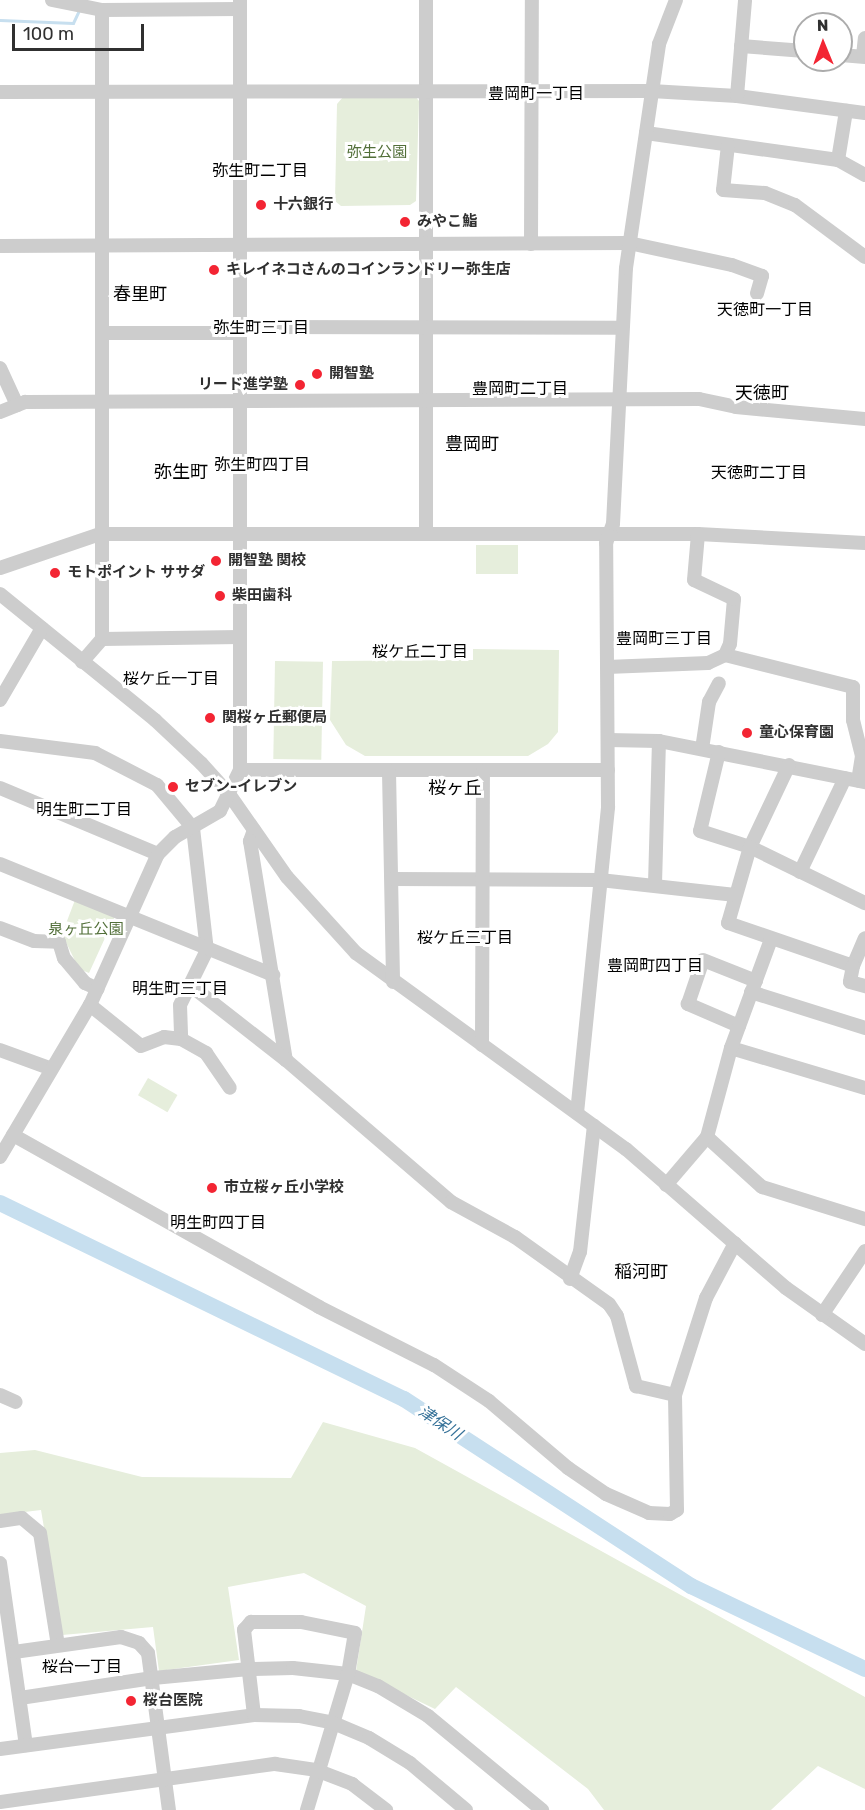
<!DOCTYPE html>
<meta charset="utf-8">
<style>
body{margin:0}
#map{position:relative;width:865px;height:1810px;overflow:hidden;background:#fff;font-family:Rubik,"Noto Sans JP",sans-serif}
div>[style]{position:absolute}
.green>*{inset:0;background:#e6eedc;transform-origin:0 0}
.stream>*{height:3px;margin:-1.5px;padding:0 1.5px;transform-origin:1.5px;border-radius:1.5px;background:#c7dfef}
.river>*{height:16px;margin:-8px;padding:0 8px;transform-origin:8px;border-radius:8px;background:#c7dfef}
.minor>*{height:14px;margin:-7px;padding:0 7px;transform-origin:7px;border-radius:7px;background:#cdcdcd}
.dots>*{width:16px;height:16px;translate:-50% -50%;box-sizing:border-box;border:3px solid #fff;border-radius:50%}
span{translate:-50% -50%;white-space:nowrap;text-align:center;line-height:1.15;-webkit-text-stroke:6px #fff;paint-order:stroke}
.park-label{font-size:15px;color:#526f39}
.poi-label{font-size:15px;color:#303030;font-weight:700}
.left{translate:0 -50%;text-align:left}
.right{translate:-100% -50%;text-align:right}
.neighbourhood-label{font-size:16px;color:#000}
.water-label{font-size:16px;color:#367299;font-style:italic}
.quarter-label{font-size:18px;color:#000}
.north{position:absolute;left:793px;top:12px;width:60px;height:60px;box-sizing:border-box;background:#fff;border:2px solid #acacac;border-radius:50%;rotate:359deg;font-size:16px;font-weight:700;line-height:24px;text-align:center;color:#303030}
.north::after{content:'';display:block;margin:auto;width:21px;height:27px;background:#f32533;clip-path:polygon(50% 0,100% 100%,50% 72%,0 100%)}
.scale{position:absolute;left:12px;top:24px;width:132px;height:27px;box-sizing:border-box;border:3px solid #303030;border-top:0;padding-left:8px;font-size:18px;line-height:21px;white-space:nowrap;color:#303030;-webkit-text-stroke:4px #fff;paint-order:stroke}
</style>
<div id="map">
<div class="green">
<i style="clip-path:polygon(415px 96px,419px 101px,416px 201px,410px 205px,341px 206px,335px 201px,337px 104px,343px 97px)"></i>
<i style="left:476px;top:545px;width:42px;height:29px"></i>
<i style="clip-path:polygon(473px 649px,559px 650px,558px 732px,548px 744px,528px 756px,365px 756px,346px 745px,330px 720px,332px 661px,473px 660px)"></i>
<i style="left:275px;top:661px;width:48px;height:98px;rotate:1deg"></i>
<i style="clip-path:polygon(75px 900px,115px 916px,89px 973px,79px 969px,62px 934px)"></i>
<i style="left:148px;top:1078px;width:34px;height:20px;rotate:30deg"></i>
<i style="clip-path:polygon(323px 1422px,415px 1448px,865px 1697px,865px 1789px,818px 1766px,771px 1810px,604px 1810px,588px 1789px,456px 1687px,435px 1709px,356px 1671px,366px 1606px,304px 1573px,228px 1587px,239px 1660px,159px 1671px,153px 1627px,62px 1635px,41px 1510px,0 1515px,0 1453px,35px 1450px,142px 1477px,291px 1478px)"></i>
</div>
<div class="stream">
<i style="left:0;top:20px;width:73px;rotate:2.4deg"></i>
<i style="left:73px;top:23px;width:14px;rotate:-65deg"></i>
</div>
<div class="river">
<i style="left:0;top:1203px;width:449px;rotate:25.9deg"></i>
<i style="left:404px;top:1399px;width:343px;rotate:33.1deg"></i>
<i style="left:691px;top:1586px;width:193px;rotate:25.5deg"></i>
</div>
<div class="minor">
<i style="left:52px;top:0;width:51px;rotate:11.3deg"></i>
<i style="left:102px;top:10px;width:138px;rotate:-0.4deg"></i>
<i style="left:426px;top:0;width:534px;rotate:90deg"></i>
<i style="left:741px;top:46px;width:64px;rotate:4.5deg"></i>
<i style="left:841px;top:55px;width:24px;rotate:5deg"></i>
<i style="left:863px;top:56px;width:18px;rotate:-84deg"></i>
<i style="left:0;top:92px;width:651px;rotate:-0.09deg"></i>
<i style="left:651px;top:91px;width:86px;rotate:3.3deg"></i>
<i style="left:737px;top:96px;width:129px;rotate:7.6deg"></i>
<i style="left:737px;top:96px;width:96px;rotate:-85.2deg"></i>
<i style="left:646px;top:133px;width:194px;rotate:8deg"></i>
<i style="left:838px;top:160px;width:31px;rotate:29deg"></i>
<i style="left:728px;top:145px;width:45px;rotate:96.3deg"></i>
<i style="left:723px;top:190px;width:42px;rotate:4.1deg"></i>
<i style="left:765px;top:193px;width:32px;rotate:22deg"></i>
<i style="left:795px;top:205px;width:87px;rotate:36.6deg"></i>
<i style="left:838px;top:160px;width:50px;rotate:-80.7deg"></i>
<i style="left:531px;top:244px;width:244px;rotate:-89.8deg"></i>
<i style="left:0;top:246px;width:629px;rotate:-0.27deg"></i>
<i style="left:629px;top:243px;width:105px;rotate:12.1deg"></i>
<i style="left:732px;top:265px;width:32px;rotate:20deg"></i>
<i style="left:762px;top:276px;width:18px;rotate:106deg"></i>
<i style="left:240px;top:327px;width:382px;rotate:0.1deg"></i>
<i style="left:103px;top:333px;width:137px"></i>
<i style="left:0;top:368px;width:41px;rotate:65.3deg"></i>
<i style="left:0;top:412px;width:27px;rotate:-22deg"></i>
<i style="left:25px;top:402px;width:674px;rotate:-0.26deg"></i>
<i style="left:699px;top:399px;width:38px;rotate:12deg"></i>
<i style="left:736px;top:407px;width:130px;rotate:5.3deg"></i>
<i style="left:0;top:568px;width:106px;rotate:-18.8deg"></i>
<i style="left:100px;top:534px;width:598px"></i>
<i style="left:698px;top:534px;width:167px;rotate:3.1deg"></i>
<i style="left:0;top:594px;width:200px;rotate:39.1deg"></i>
<i style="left:155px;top:720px;width:63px;rotate:43.1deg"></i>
<i style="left:201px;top:763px;width:42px;rotate:47.9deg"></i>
<i style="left:229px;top:794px;width:101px;rotate:55.1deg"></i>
<i style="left:287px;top:877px;width:103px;rotate:47.8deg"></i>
<i style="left:356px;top:953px;width:334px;rotate:36deg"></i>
<i style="left:626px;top:1149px;width:212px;rotate:41deg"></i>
<i style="left:786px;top:1288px;width:97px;rotate:35.3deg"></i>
<i style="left:102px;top:639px;width:138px;rotate:-0.8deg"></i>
<i style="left:725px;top:655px;width:132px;rotate:14deg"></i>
<i style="left:853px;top:687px;width:33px;rotate:90deg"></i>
<i style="left:853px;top:720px;width:37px;rotate:76deg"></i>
<i style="left:862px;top:756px;width:25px;rotate:99deg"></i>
<i style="left:82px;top:662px;width:30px;rotate:-49deg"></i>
<i style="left:102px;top:639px;width:629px;rotate:-90deg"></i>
<i style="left:607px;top:667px;width:101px;rotate:-2.3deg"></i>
<i style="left:708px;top:663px;width:19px;rotate:-25deg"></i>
<i style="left:725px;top:655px;width:12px;rotate:-66deg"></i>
<i style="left:730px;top:644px;width:45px;rotate:-84.9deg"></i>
<i style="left:734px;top:599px;width:44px;rotate:-154.6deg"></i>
<i style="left:694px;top:580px;width:46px;rotate:-85deg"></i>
<i style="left:0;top:700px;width:83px;rotate:-59.7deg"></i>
<i style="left:608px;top:740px;width:51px;rotate:1.1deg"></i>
<i style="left:659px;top:741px;width:210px;rotate:11.3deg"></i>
<i style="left:0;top:741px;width:96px;rotate:7.2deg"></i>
<i style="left:95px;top:753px;width:70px;rotate:27.3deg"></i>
<i style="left:157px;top:785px;width:56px;rotate:50.1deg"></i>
<i style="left:193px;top:828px;width:123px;rotate:83.5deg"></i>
<i style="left:207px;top:950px;width:61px;rotate:116.1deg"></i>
<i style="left:180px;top:1005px;width:34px;rotate:88deg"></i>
<i style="left:702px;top:749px;width:48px;rotate:-81.5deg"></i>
<i style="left:709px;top:702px;width:21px;rotate:-62deg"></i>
<i style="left:719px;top:752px;width:81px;rotate:103.5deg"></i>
<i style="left:700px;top:831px;width:52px;rotate:17.7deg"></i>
<i style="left:750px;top:847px;width:128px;rotate:26deg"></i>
<i style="left:789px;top:765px;width:91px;rotate:115.4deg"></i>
<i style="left:750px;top:847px;width:79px;rotate:106.1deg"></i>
<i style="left:728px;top:923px;width:132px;rotate:19deg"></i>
<i style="left:853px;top:966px;width:30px;rotate:-67deg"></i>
<i style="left:240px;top:770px;width:368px"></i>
<i style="left:389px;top:771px;width:211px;rotate:88.9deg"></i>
<i style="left:0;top:788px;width:171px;rotate:22.7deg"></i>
<i style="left:254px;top:830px;width:12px;rotate:110deg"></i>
<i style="left:250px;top:841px;width:222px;rotate:80.7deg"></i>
<i style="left:286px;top:1060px;width:218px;rotate:40.7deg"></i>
<i style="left:451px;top:1202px;width:73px;rotate:28.7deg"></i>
<i style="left:515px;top:1237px;width:115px;rotate:35.5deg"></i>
<i style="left:609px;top:1304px;width:14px;rotate:56deg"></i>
<i style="left:617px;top:1316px;width:73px;rotate:74.8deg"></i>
<i style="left:636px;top:1386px;width:40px;rotate:13deg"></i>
<i style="left:0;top:864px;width:295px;rotate:22.1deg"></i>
<i style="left:800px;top:872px;width:104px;rotate:-64.4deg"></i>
<i style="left:392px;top:879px;width:208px;rotate:0.3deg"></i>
<i style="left:600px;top:880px;width:136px;rotate:6.3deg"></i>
<i style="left:655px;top:884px;width:143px;rotate:-88.4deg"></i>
<i style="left:0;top:928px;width:36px;rotate:21deg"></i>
<i style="left:34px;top:941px;width:25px;rotate:2deg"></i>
<i style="left:59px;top:942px;width:17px;rotate:73deg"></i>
<i style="left:64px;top:958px;width:33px;rotate:50deg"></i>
<i style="left:85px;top:983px;width:14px;rotate:25deg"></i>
<i style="left:853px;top:966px;width:16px;rotate:101deg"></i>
<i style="left:850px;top:982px;width:16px;rotate:15deg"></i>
<i style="left:190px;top:985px;width:122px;rotate:38deg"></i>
<i style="left:751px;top:992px;width:120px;rotate:17.5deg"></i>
<i style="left:90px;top:1005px;width:65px;rotate:38.8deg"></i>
<i style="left:141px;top:1046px;width:25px;rotate:-21deg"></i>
<i style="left:164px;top:1037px;width:17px;rotate:7deg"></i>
<i style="left:181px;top:1039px;width:29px;rotate:29deg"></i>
<i style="left:206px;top:1053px;width:42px;rotate:55.6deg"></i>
<i style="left:739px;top:1026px;width:56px;rotate:-156.7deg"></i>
<i style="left:688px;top:1004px;width:46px;rotate:-71.2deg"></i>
<i style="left:703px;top:960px;width:57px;rotate:21.6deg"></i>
<i style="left:482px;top:1045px;width:274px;rotate:-89.8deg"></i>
<i style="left:731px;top:1048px;width:140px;rotate:16.6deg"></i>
<i style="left:0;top:1050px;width:55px;rotate:20.1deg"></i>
<i style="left:577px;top:1113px;width:308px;rotate:-84.2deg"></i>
<i style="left:608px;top:807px;width:264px;rotate:-90.4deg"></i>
<i style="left:606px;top:543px;width:20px;rotate:-70deg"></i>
<i style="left:613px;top:524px;width:256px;rotate:-87.1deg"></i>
<i style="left:626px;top:268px;width:226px;rotate:-81.6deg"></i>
<i style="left:659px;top:44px;width:47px;rotate:-68.9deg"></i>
<i style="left:13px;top:1135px;width:351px;rotate:29.3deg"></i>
<i style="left:319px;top:1307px;width:129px;rotate:26.8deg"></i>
<i style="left:434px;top:1365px;width:66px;rotate:33.2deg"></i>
<i style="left:489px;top:1401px;width:104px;rotate:40.3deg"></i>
<i style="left:568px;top:1468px;width:46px;rotate:34.4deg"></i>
<i style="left:606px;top:1494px;width:47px;rotate:23.8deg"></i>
<i style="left:649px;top:1513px;width:21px;rotate:3deg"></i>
<i style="left:670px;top:1514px;width:8px;rotate:-30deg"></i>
<i style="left:677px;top:1510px;width:115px;rotate:-91deg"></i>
<i style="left:675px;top:1395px;width:102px;rotate:-72.3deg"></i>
<i style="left:706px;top:1298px;width:62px;rotate:-62.2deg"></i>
<i style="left:707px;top:1137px;width:74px;rotate:42.3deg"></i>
<i style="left:762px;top:1187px;width:108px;rotate:17.3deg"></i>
<i style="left:0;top:1157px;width:177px;rotate:-59.4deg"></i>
<i style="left:90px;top:1005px;width:166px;rotate:-65.8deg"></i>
<i style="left:158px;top:854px;width:24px;rotate:-45deg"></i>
<i style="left:175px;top:837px;width:52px;rotate:-30deg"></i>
<i style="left:220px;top:811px;width:46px;rotate:-64deg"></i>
<i style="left:240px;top:770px;width:770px;rotate:-90deg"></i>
<i style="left:666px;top:1185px;width:63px;rotate:-49.5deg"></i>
<i style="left:707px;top:1137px;width:92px;rotate:-74.9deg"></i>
<i style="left:731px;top:1048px;width:116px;rotate:-69.8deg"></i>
<i style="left:570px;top:1279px;width:29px;rotate:-70deg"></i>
<i style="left:580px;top:1252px;width:127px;rotate:-83.7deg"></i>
<i style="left:822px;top:1315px;width:77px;rotate:-56.1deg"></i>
<i style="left:0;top:1395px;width:17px;rotate:24deg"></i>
<i style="left:0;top:1521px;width:22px;rotate:-8deg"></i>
<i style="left:22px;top:1518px;width:23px;rotate:40deg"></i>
<i style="left:40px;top:1533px;width:113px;rotate:80.9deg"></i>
<i style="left:0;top:1563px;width:184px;rotate:81.9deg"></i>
<i style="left:14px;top:1652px;width:108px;rotate:-8deg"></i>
<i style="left:121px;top:1637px;width:19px;rotate:18deg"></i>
<i style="left:139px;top:1643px;width:13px;rotate:48deg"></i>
<i style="left:148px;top:1653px;width:158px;rotate:82.4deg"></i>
<i style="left:20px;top:1698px;width:134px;rotate:-8.6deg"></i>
<i style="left:153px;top:1678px;width:96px;rotate:-5.4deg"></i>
<i style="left:249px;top:1669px;width:44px;rotate:-1.3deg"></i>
<i style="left:293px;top:1668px;width:55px;rotate:6.2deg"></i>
<i style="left:348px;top:1674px;width:32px;rotate:22deg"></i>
<i style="left:378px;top:1686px;width:58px;rotate:31deg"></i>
<i style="left:428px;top:1716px;width:148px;rotate:39.5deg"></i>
<i style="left:254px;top:1715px;width:86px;rotate:-96.7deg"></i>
<i style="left:244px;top:1630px;width:11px;rotate:-49deg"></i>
<i style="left:251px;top:1622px;width:50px"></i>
<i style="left:301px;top:1622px;width:55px;rotate:11.5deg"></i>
<i style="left:355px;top:1633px;width:42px;rotate:99.7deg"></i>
<i style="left:348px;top:1674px;width:142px;rotate:106.8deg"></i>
<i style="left:0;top:1749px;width:256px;rotate:-7.6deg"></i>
<i style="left:254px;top:1715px;width:45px;rotate:1.3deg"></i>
<i style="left:299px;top:1716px;width:33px;rotate:11deg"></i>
<i style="left:331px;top:1722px;width:41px;rotate:22.8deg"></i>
<i style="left:369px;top:1738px;width:48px;rotate:31.4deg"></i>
<i style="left:410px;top:1763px;width:73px;rotate:40deg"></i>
<i style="left:0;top:1802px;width:278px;rotate:-7.9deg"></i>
<i style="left:275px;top:1764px;width:41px;rotate:8.3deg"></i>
<i style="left:316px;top:1770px;width:39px;rotate:21deg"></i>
<i style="left:352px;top:1784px;width:43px;rotate:37.4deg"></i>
</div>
<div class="dots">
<i style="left:261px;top:205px;background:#f32533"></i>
<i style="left:405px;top:222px;background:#f32533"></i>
<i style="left:214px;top:270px;background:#f32533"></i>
<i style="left:317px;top:374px;background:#f32533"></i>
<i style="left:300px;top:385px;background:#f32533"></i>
<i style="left:216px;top:561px;background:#f32533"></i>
<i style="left:55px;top:573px;background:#f32533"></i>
<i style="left:220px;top:596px;background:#f32533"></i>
<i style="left:210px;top:718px;background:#f32533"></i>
<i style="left:747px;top:733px;background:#f32533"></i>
<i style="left:173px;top:787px;background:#f32533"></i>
<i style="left:212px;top:1188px;background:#f32533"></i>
<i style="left:131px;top:1701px;background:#f32533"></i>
</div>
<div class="park-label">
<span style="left:377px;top:153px">弥生公園</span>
<span style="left:86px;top:930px">泉ヶ丘公園</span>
</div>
<div class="poi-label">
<span class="left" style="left:273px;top:205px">十六銀行</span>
<span class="left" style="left:417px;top:222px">みやこ鮨</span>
<span class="left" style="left:226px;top:270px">キレイネコさんのコインランドリー弥生店</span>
<span class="left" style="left:329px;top:374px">開智塾</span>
<span class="right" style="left:288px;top:385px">リード進学塾</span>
<span class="left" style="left:228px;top:561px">開智塾 関校</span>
<span class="left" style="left:67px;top:573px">モトポイント ササダ</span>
<span class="left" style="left:232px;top:596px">柴田歯科</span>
<span class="left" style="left:222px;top:718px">関桜ヶ丘郵便局</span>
<span class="left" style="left:759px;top:733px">童心保育園</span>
<span class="left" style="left:185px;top:787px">セブン-イレブン</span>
<span class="left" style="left:224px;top:1188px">市立桜ヶ丘小学校</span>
<span class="left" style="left:143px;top:1701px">桜台医院</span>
</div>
<div class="neighbourhood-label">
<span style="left:536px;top:94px">豊岡町一丁目</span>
<span style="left:260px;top:171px">弥生町二丁目</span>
<span style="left:765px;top:310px">天徳町一丁目</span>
<span style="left:261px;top:328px">弥生町三丁目</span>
<span style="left:520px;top:389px">豊岡町二丁目</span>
<span style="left:262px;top:465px">弥生町四丁目</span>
<span style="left:759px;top:473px">天徳町二丁目</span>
<span style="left:664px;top:639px">豊岡町三丁目</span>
<span style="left:420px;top:652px">桜ケ丘二丁目</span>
<span style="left:171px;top:679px">桜ケ丘一丁目</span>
<span style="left:84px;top:810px">明生町二丁目</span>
<span style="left:465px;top:938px">桜ケ丘三丁目</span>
<span style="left:655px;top:966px">豊岡町四丁目</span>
<span style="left:180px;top:989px">明生町三丁目</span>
<span style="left:218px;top:1223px">明生町四丁目</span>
<span style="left:82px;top:1667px">桜台一丁目</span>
</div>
<div class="water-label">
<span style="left:440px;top:1423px;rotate:33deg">津保川</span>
</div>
<div class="quarter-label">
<span style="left:140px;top:294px">春里町</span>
<span style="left:762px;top:393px">天徳町</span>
<span style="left:472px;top:444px">豊岡町</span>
<span style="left:181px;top:472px">弥生町</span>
<span style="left:455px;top:788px">桜ヶ丘</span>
<span style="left:641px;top:1272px">稲河町</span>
</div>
<div class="north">N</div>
<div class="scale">100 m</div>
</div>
